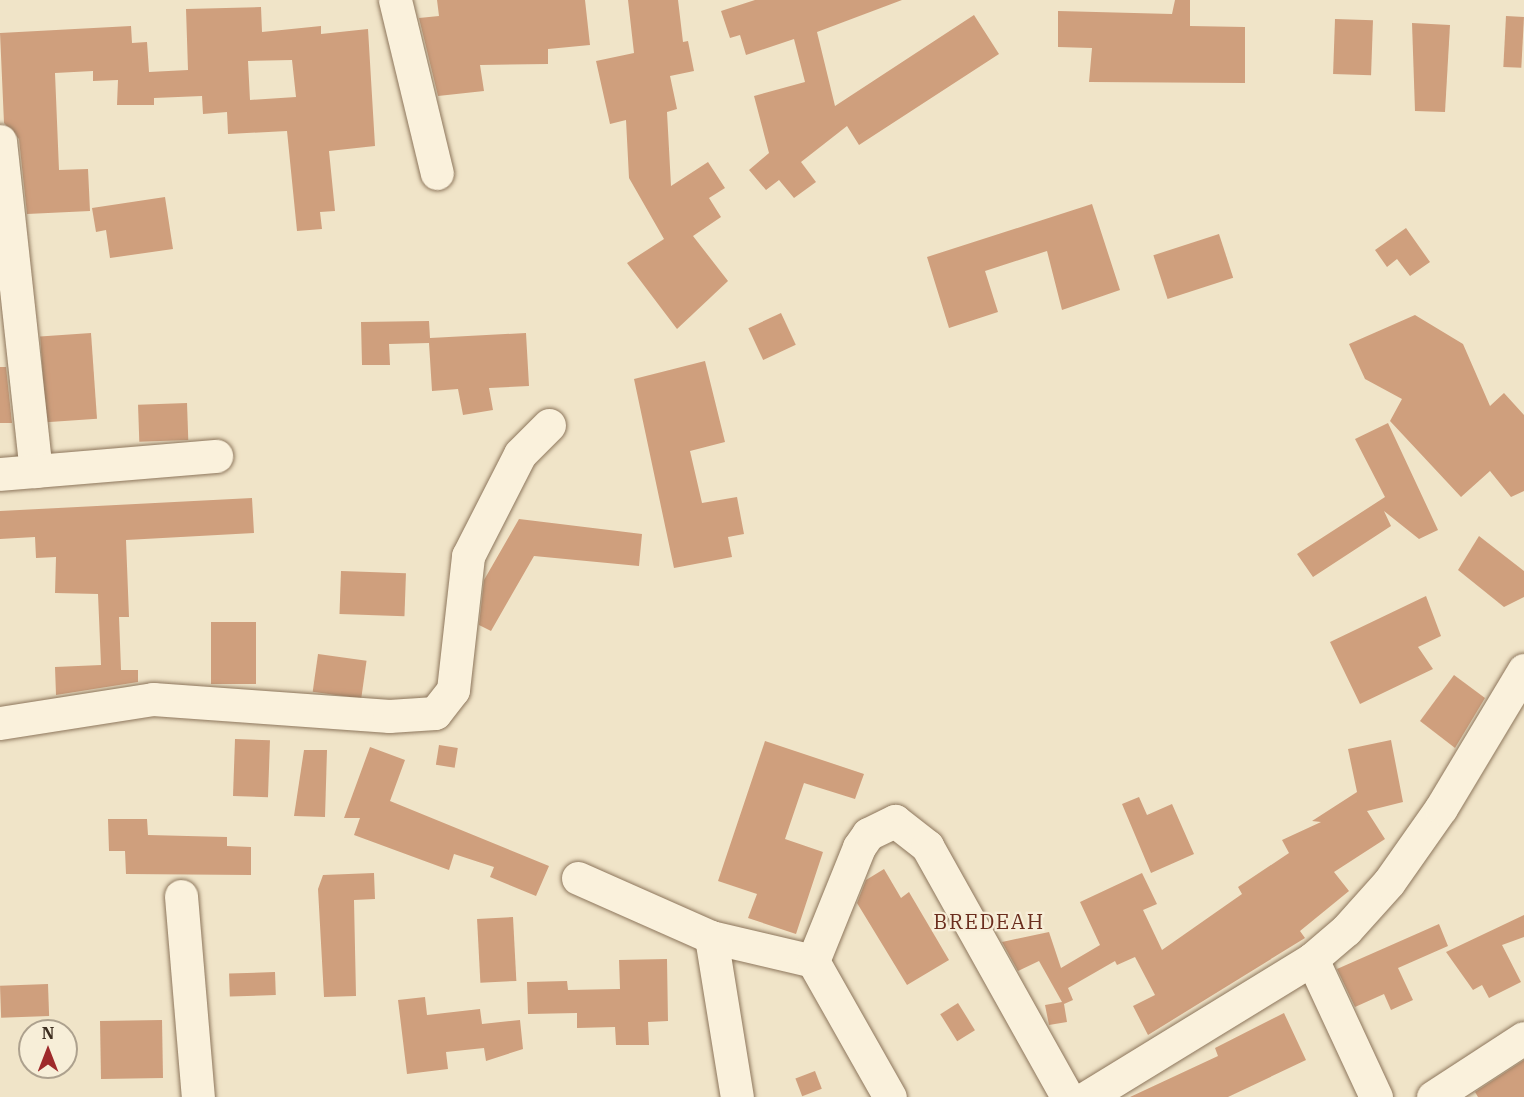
<!DOCTYPE html>
<style>
body{margin:0}
#map{position:relative;width:1524px;height:1097px;overflow:hidden;background:#f0e4c8;font-family:"IBM Plex Serif",serif}
div>[style]{position:absolute}
.building>*{inset:0;background:#cf9f7d;transform-origin:0 0}
.roads{filter:drop-shadow(0 0 2px #8d765c) drop-shadow(0 0 2px #8d765c)}
.minor>*{height:33px;margin:-16.5px;padding:0 16.5px;transform-origin:16.5px;border-radius:16.5px;background:#faf1dc}
span{translate:-50% -50%;white-space:nowrap;text-align:center;line-height:1.15;-webkit-text-stroke:4.5px #f7eed8;paint-order:stroke}
.quarter-label{font-size:21px;color:#6b2e1e;letter-spacing:1.5px}
.north{position:absolute;left:18px;top:1019px;width:60px;height:60px;box-sizing:border-box;background:#f7eed8;border:2px solid #ada18e;border-radius:50%;rotate:0deg;font-size:16px;font-weight:700;line-height:24px;text-align:center;color:#3d2e20}
.north::after{content:'';display:block;margin:auto;width:21px;height:27px;background:#9e2a2b;clip-path:polygon(50% 0,100% 100%,50% 72%,0 100%)}
</style>
<div id="map">
<div class="building">
<i style="clip-path:polygon(437px 0,585px 0,590px 45px,548px 49px,548px 64px,480px 65px,484px 91px,438px 96px,419px 18px,439px 16px)"></i>
<i style="clip-path:polygon(628px 0,678px 0,683px 42px,688px 41px,694px 71px,670px 76px,677px 109px,667px 112px,671px 186px,708px 162px,725px 188px,709px 198px,721px 217px,693px 236px,728px 281px,677px 329px,627px 263px,664px 239px,629px 178px,626px 120px,610px 124px,596px 61px,634px 53px)"></i>
<i style="clip-path:polygon(755px 0,902px 0,817px 32px,835px 106px,974px 15px,999px 54px,859px 145px,847px 126px,801px 162px,816px 182px,794px 198px,779px 180px,766px 190px,749px 170px,769px 153px,754px 96px,805px 82px,794px 39px,746px 55px,740px 35px,730px 38px,721px 11px)"></i>
<i style="clip-path:polygon(1175px 0,1190px 0,1190px 26px,1245px 27px,1245px 83px,1089px 82px,1092px 48px,1058px 47px,1058px 11px,1172px 14px)"></i>
<i style="clip-path:polygon(evenodd,261px 7px,262px 32px,321px 26px,321px 34px,368px 29px,375px 146px,329px 151px,335px 211px,320px 212px,322px 229px,297px 231px,287px 131px,228px 134px,227px 112px,203px 114px,202px 96px,154px 98px,154px 105px,117px 105px,118px 80px,93px 81px,93px 71px,55px 73px,59px 170px,88px 169px,90px 211px,27px 214px,19px 139px,4px 123px,0 33px,131px 26px,132px 43px,147px 42px,149px 72px,188px 70px,186px 9px,261px 7px,292px 60px,296px 97px,250px 100px,248px 61px,292px 60px)"></i>
<i style="left:1506px;top:16px;width:18px;height:51px;rotate:3deg"></i>
<i style="left:1335px;top:19px;width:38px;height:55px;rotate:2deg"></i>
<i style="clip-path:polygon(1412px 23px,1450px 25px,1445px 112px,1415px 111px)"></i>
<i style="clip-path:polygon(165px 197px,173px 249px,110px 258px,106px 230px,96px 232px,92px 208px)"></i>
<i style="clip-path:polygon(1092px 204px,1120px 290px,1062px 310px,1047px 251px,985px 271px,998px 312px,949px 328px,927px 257px)"></i>
<i style="clip-path:polygon(1406px 228px,1430px 262px,1410px 276px,1397px 259px,1387px 267px,1375px 250px)"></i>
<i style="left:1219px;top:234px;width:46px;height:69px;rotate:72deg"></i>
<i style="left:781px;top:313px;width:35px;height:36px;rotate:65deg"></i>
<i style="clip-path:polygon(1415px 315px,1463px 344px,1490px 406px,1504px 393px,1524px 415px,1524px 491px,1511px 497px,1490px 471px,1461px 497px,1390px 421px,1402px 399px,1365px 379px,1349px 344px)"></i>
<i style="clip-path:polygon(429px 321px,430px 338px,526px 333px,529px 386px,489px 388px,493px 410px,463px 415px,458px 389px,432px 391px,429px 343px,389px 344px,390px 365px,362px 365px,361px 322px)"></i>
<i style="left:91px;top:333px;width:86px;height:51px;rotate:86deg"></i>
<i style="clip-path:polygon(705px 361px,725px 442px,690px 451px,702px 503px,737px 497px,744px 534px,728px 537px,732px 557px,674px 568px,634px 379px)"></i>
<i style="clip-path:polygon(0 367px,6px 367px,12px 423px,0 423px)"></i>
<i style="left:187px;top:403px;width:37px;height:49px;rotate:88deg"></i>
<i style="clip-path:polygon(1388px 423px,1438px 530px,1419px 539px,1384px 511px,1391px 526px,1313px 577px,1297px 554px,1385px 497px,1355px 439px)"></i>
<i style="clip-path:polygon(252px 498px,254px 533px,126px 540px,129px 617px,119px 617px,121px 670px,138px 670px,138px 682px,56px 695px,55px 667px,101px 665px,98px 594px,55px 593px,56px 557px,36px 558px,35px 537px,0 539px,0 511px)"></i>
<i style="clip-path:polygon(519px 519px,642px 534px,639px 566px,534px 556px,491px 631px,479px 625px,484px 580px)"></i>
<i style="clip-path:polygon(1479px 536px,1524px 571px,1524px 597px,1504px 607px,1458px 570px)"></i>
<i style="left:341px;top:571px;width:65px;height:43px;rotate:2deg"></i>
<i style="clip-path:polygon(1426px 596px,1441px 636px,1418px 647px,1433px 669px,1360px 704px,1330px 642px)"></i>
<i style="left:211px;top:622px;width:45px;height:62px"></i>
<i style="left:318px;top:654px;width:49px;height:38px;rotate:8deg"></i>
<i style="clip-path:polygon(1454px 675px,1485px 698px,1455px 748px,1420px 721px)"></i>
<i style="left:235px;top:739px;width:35px;height:57px;rotate:2deg"></i>
<i style="clip-path:polygon(1391px 740px,1403px 802px,1367px 811px,1385px 839px,1334px 872px,1349px 891px,1300px 931px,1305px 938px,1148px 1035px,1133px 1006px,1155px 995px,1135px 957px,1117px 965px,1115px 961px,1068px 988px,1073px 1000px,1064px 1004px,1067px 1022px,1049px 1025px,1045px 1005px,1062px 1002px,1039px 961px,1018px 971px,1002px 942px,1049px 932px,1061px 968px,1100px 945px,1080px 902px,1142px 873px,1157px 904px,1143px 910px,1162px 950px,1242px 894px,1238px 887px,1289px 853px,1282px 840px,1321px 822px,1312px 821px,1357px 792px,1348px 749px)"></i>
<i style="clip-path:polygon(765px 741px,864px 774px,855px 799px,804px 783px,785px 839px,823px 852px,796px 934px,748px 918px,757px 894px,718px 881px)"></i>
<i style="left:439px;top:745px;width:19px;height:20px;rotate:9deg"></i>
<i style="clip-path:polygon(370px 747px,405px 760px,390px 801px,549px 866px,536px 896px,490px 877px,494px 867px,454px 854px,449px 870px,354px 835px,360px 818px,344px 818px)"></i>
<i style="clip-path:polygon(304px 750px,327px 750px,325px 817px,294px 816px)"></i>
<i style="clip-path:polygon(1139px 797px,1147px 815px,1172px 804px,1194px 854px,1151px 873px,1122px 804px)"></i>
<i style="clip-path:polygon(108px 819px,147px 819px,148px 835px,227px 837px,227px 846px,251px 847px,251px 875px,126px 874px,125px 851px,109px 851px)"></i>
<i style="clip-path:polygon(884px 869px,901px 898px,909px 892px,949px 960px,907px 985px,857px 903px,866px 880px)"></i>
<i style="clip-path:polygon(374px 873px,375px 899px,354px 900px,356px 996px,324px 997px,318px 889px,323px 875px)"></i>
<i style="clip-path:polygon(1524px 915px,1524px 937px,1502px 945px,1521px 982px,1489px 998px,1482px 985px,1473px 990px,1446px 952px)"></i>
<i style="left:513px;top:917px;width:64px;height:36px;rotate:87deg"></i>
<i style="clip-path:polygon(1439px 924px,1448px 946px,1398px 968px,1413px 1000px,1391px 1010px,1384px 994px,1355px 1007px,1337px 969px)"></i>
<i style="clip-path:polygon(667px 959px,668px 1021px,648px 1022px,649px 1045px,616px 1045px,615px 1027px,577px 1028px,577px 1013px,528px 1014px,527px 982px,567px 981px,568px 990px,620px 989px,619px 960px)"></i>
<i style="left:275px;top:972px;width:23px;height:46px;rotate:88deg"></i>
<i style="left:48px;top:984px;width:32px;height:48px;rotate:88deg"></i>
<i style="clip-path:polygon(425px 997px,427px 1015px,480px 1009px,482px 1024px,520px 1020px,523px 1049px,486px 1061px,484px 1048px,446px 1052px,448px 1069px,407px 1074px,398px 1000px)"></i>
<i style="left:958px;top:1003px;width:32px;height:21px;rotate:58deg"></i>
<i style="clip-path:polygon(1284px 1013px,1306px 1060px,1228px 1097px,1130px 1097px,1218px 1056px,1215px 1048px)"></i>
<i style="left:162px;top:1020px;width:58px;height:62px;rotate:89deg"></i>
<i style="clip-path:polygon(1524px 1060px,1524px 1097px,1478px 1097px,1475px 1092px)"></i>
<i style="left:815px;top:1071px;width:19px;height:21px;rotate:69deg"></i>
</div>
<div class="roads">
<div class="minor">
<i style="left:395px;top:0;width:178px;rotate:76.4deg"></i>
<i style="left:0;top:141px;width:332px;rotate:83.8deg"></i>
<i style="left:0;top:474px;width:217px;rotate:-4.8deg"></i>
<i style="left:0;top:723px;width:155px;rotate:-8.9deg"></i>
<i style="left:153px;top:699px;width:237px;rotate:4.1deg"></i>
<i style="left:389px;top:716px;width:46px;rotate:-3.7deg"></i>
<i style="left:435px;top:713px;width:29px;rotate:-52deg"></i>
<i style="left:453px;top:690px;width:135px;rotate:-83.6deg"></i>
<i style="left:468px;top:556px;width:114px;rotate:-63deg"></i>
<i style="left:520px;top:454px;width:41px;rotate:-45deg"></i>
<i style="left:578px;top:878px;width:145px;rotate:23.9deg"></i>
<i style="left:711px;top:937px;width:105px;rotate:13.2deg"></i>
<i style="left:813px;top:961px;width:156px;rotate:60.5deg"></i>
<i style="left:181px;top:896px;width:202px;rotate:85.2deg"></i>
<i style="left:711px;top:937px;width:162px;rotate:80.8deg"></i>
<i style="left:1312px;top:959px;width:152px;rotate:65.1deg"></i>
<i style="left:813px;top:961px;width:123px;rotate:-68deg"></i>
<i style="left:859px;top:847px;width:16px;rotate:-55deg"></i>
<i style="left:868px;top:834px;width:30px;rotate:-26deg"></i>
<i style="left:895px;top:821px;width:41px;rotate:38deg"></i>
<i style="left:927px;top:846px;width:287px;rotate:60.8deg"></i>
<i style="left:1087px;top:1097px;width:264px;rotate:-31.5deg"></i>
<i style="left:1312px;top:959px;width:45px;rotate:-40.5deg"></i>
<i style="left:1346px;top:930px;width:64px;rotate:-48.1deg"></i>
<i style="left:1389px;top:882px;width:90px;rotate:-54.9deg"></i>
<i style="left:1441px;top:808px;width:161px;rotate:-59deg"></i>
<i style="left:1433px;top:1097px;width:108px;rotate:-33deg"></i>
</div>
</div>
<div class="quarter-label">
<span style="left:989px;top:921px">BREDEAH</span>
</div>
<div class="north">N</div>
</div>
